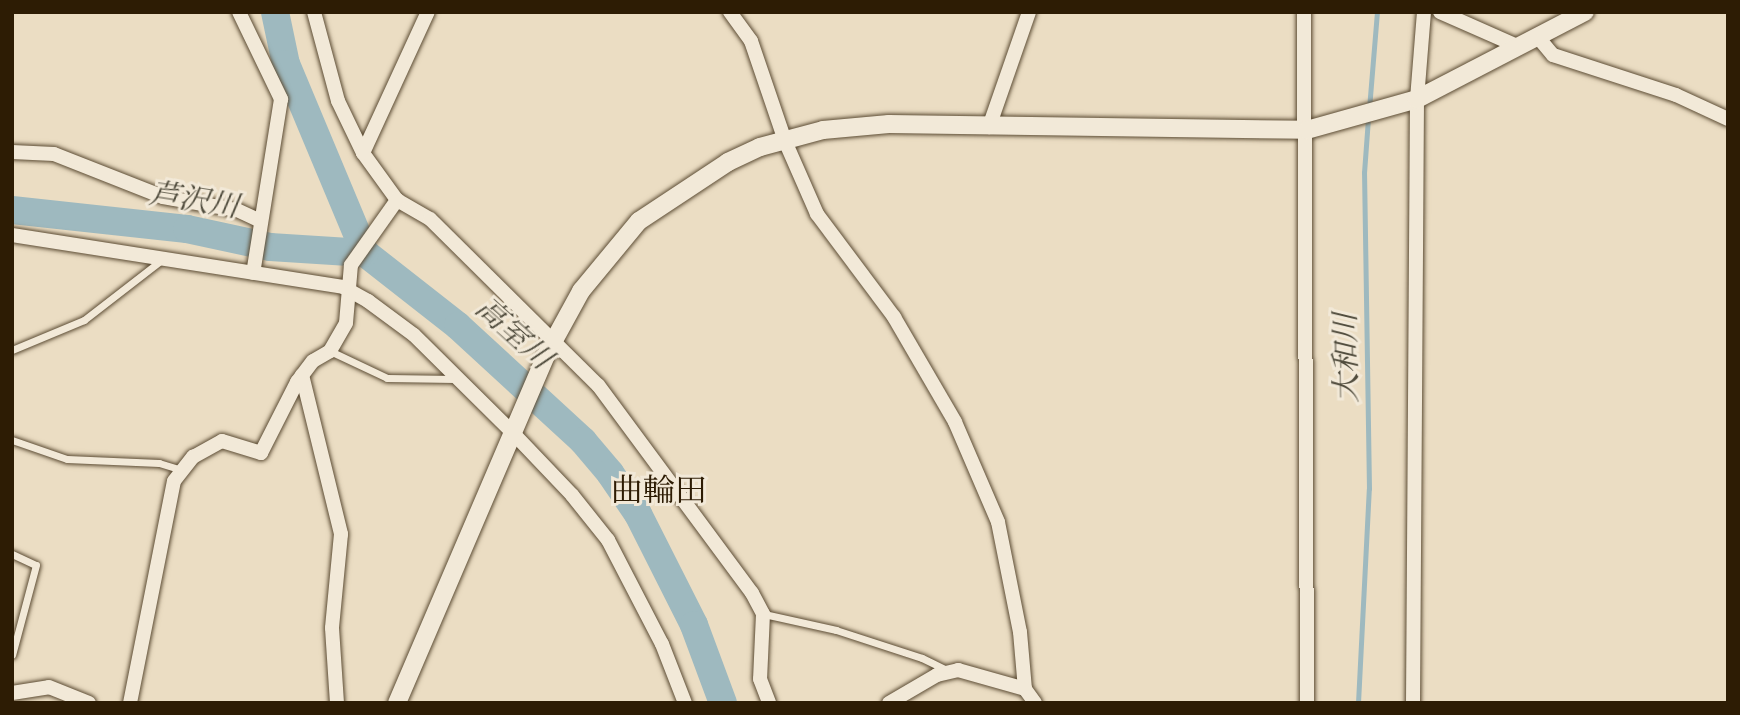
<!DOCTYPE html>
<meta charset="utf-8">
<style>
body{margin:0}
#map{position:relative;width:1740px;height:715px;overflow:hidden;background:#ebddc3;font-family:"IM FELL Great Primer","Noto Serif JP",serif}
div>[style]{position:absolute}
.stream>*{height:4.5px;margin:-2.25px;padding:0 2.25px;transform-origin:2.25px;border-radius:2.25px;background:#9eb9bf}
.river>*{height:28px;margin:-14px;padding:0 14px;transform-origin:14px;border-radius:14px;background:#9eb9bf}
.roads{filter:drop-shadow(0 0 2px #5c4c34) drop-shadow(0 0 2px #5c4c34)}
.service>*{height:7px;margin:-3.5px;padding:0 3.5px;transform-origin:3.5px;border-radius:3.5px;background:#f2e9d8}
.minor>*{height:14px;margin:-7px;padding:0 7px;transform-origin:7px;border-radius:7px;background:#f2e9d8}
.tertiary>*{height:18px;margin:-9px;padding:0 9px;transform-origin:9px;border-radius:9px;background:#f2e9d8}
span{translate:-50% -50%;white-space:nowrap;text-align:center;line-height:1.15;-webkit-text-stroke:6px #f2e9d8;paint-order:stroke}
.water-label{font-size:30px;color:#4f4b3c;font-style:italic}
.quarter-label{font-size:32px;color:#2d1c04}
.frame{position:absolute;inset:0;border:14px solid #2d1c04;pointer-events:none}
</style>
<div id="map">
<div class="stream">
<i style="left:1369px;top:109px;width:97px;rotate:-85.3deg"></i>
<i style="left:1358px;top:703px;width:214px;rotate:-87.1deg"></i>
<i style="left:1369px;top:489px;width:316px;rotate:-90.9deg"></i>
<i style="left:1364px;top:173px;width:55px;rotate:-85.8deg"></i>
</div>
<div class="river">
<i style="left:275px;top:12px;width:53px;rotate:78.1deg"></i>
<i style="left:286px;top:64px;width:205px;rotate:67.3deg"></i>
<i style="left:365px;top:253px;width:118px;rotate:38.1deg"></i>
<i style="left:458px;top:326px;width:170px;rotate:42.6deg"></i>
<i style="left:583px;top:441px;width:42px;rotate:49.8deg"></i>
<i style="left:610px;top:473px;width:50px;rotate:55.7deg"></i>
<i style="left:638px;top:514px;width:124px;rotate:63.2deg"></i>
<i style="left:694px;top:625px;width:83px;rotate:69.6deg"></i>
<i style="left:12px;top:210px;width:176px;rotate:6.2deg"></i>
<i style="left:187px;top:229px;width:85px;rotate:12.2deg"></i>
<i style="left:270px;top:247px;width:95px;rotate:3.6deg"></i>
</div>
<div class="roads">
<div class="service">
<i style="left:12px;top:350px;width:78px;rotate:-22.6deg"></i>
<i style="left:84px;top:320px;width:100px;rotate:-37.7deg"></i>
<i style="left:330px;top:351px;width:63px;rotate:25.3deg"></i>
<i style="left:387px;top:378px;width:68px;rotate:0.8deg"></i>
<i style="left:12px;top:440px;width:58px;rotate:19.1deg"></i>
<i style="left:67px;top:459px;width:92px;rotate:2.5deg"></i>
<i style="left:159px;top:463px;width:24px;rotate:17deg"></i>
<i style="left:12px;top:554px;width:26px;rotate:25deg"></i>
<i style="left:36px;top:565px;width:93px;rotate:104.9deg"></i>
<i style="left:764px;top:614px;width:74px;rotate:12.5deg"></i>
<i style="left:836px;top:630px;width:90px;rotate:18deg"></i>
<i style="left:922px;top:658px;width:30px;rotate:26deg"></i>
</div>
<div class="minor">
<i style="left:239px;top:12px;width:97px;rotate:64.2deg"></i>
<i style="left:281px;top:99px;width:176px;rotate:99.1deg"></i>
<i style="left:314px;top:12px;width:92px;rotate:74.9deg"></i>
<i style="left:338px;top:101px;width:58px;rotate:64.3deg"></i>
<i style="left:363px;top:153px;width:58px;rotate:54.1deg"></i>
<i style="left:397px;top:200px;width:38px;rotate:30deg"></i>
<i style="left:430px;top:219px;width:236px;rotate:44.7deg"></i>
<i style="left:598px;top:385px;width:259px;rotate:53.5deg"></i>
<i style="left:752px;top:593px;width:24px;rotate:62deg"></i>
<i style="left:763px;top:614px;width:65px;rotate:92.6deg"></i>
<i style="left:760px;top:679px;width:26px;rotate:69deg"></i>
<i style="left:730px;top:12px;width:36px;rotate:54deg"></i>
<i style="left:751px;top:41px;width:106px;rotate:71.2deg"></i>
<i style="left:785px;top:141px;width:80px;rotate:66.3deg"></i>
<i style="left:817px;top:214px;width:129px;rotate:53.2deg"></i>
<i style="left:894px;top:317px;width:121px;rotate:59.8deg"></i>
<i style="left:955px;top:422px;width:109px;rotate:66.7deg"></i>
<i style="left:998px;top:522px;width:112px;rotate:78.7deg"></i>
<i style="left:1020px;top:632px;width:57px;rotate:85deg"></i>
<i style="left:1304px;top:12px;width:691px;rotate:89.75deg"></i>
<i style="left:1440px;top:12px;width:84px;rotate:23.8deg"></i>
<i style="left:1537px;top:36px;width:25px;rotate:50deg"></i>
<i style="left:1553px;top:55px;width:129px;rotate:18deg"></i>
<i style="left:1676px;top:95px;width:57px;rotate:24.8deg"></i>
<i style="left:989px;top:127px;width:122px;rotate:-70.8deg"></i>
<i style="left:12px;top:152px;width:42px;rotate:2.7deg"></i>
<i style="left:54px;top:154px;width:117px;rotate:21.5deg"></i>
<i style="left:163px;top:197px;width:75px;rotate:10deg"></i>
<i style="left:237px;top:210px;width:26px;rotate:25deg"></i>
<i style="left:363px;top:153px;width:155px;rotate:-65.3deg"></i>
<i style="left:12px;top:235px;width:335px;rotate:8.9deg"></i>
<i style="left:343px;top:287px;width:29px;rotate:29deg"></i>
<i style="left:368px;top:301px;width:57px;rotate:36.5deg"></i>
<i style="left:414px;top:335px;width:139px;rotate:44.7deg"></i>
<i style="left:513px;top:433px;width:86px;rotate:46.4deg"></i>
<i style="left:572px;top:495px;width:58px;rotate:51.3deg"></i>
<i style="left:608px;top:540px;width:117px;rotate:62.6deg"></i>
<i style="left:662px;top:644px;width:63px;rotate:68.7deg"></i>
<i style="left:302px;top:375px;width:164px;rotate:76.2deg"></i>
<i style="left:341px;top:534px;width:94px;rotate:95.5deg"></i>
<i style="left:332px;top:628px;width:75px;rotate:86.2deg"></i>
<i style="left:12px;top:693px;width:37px;rotate:-9deg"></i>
<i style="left:49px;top:687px;width:43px;rotate:21.8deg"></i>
<i style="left:130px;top:703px;width:226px;rotate:-78.8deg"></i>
<i style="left:174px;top:481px;width:31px;rotate:-52deg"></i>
<i style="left:193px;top:457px;width:33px;rotate:-29deg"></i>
<i style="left:222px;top:441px;width:41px;rotate:17.1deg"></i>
<i style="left:261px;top:453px;width:80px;rotate:-63.1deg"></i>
<i style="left:297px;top:382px;width:26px;rotate:-53deg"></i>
<i style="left:313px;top:361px;width:20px;rotate:-30deg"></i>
<i style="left:330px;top:351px;width:32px;rotate:-60deg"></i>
<i style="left:346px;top:323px;width:58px;rotate:-85.1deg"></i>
<i style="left:351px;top:265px;width:80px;rotate:-54.7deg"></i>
<i style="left:889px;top:703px;width:56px;rotate:-30.3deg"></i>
<i style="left:937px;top:675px;width:22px;rotate:-13deg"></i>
<i style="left:958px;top:670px;width:70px;rotate:15.8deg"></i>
<i style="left:1025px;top:689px;width:17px;rotate:54deg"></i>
<i style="left:1413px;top:703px;width:604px;rotate:-89.62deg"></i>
<i style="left:1417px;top:99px;width:87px;rotate:-85.4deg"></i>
</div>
<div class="tertiary">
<i style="left:397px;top:703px;width:379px;rotate:-66.8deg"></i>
<i style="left:546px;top:355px;width:73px;rotate:-61.3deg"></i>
<i style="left:581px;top:291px;width:91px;rotate:-50.4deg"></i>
<i style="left:639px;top:221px;width:107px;rotate:-33.5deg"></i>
<i style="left:728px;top:162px;width:35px;rotate:-25deg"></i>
<i style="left:760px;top:147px;width:65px;rotate:-15.1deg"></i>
<i style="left:823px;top:130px;width:66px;rotate:-5.2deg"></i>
<i style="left:889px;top:124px;width:418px;rotate:0.8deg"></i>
<i style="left:1307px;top:130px;width:114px;rotate:-15.7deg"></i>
<i style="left:1417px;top:99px;width:189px;rotate:-27.4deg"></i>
</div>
</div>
<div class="water-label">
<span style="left:194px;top:200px;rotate:9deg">芦沢川</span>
<span style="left:514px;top:333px;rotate:42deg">高室川</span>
<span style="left:1346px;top:358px;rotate:-91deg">大和川</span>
</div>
<div class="quarter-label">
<span style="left:659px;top:491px">曲輪田</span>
</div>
<div class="frame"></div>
</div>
